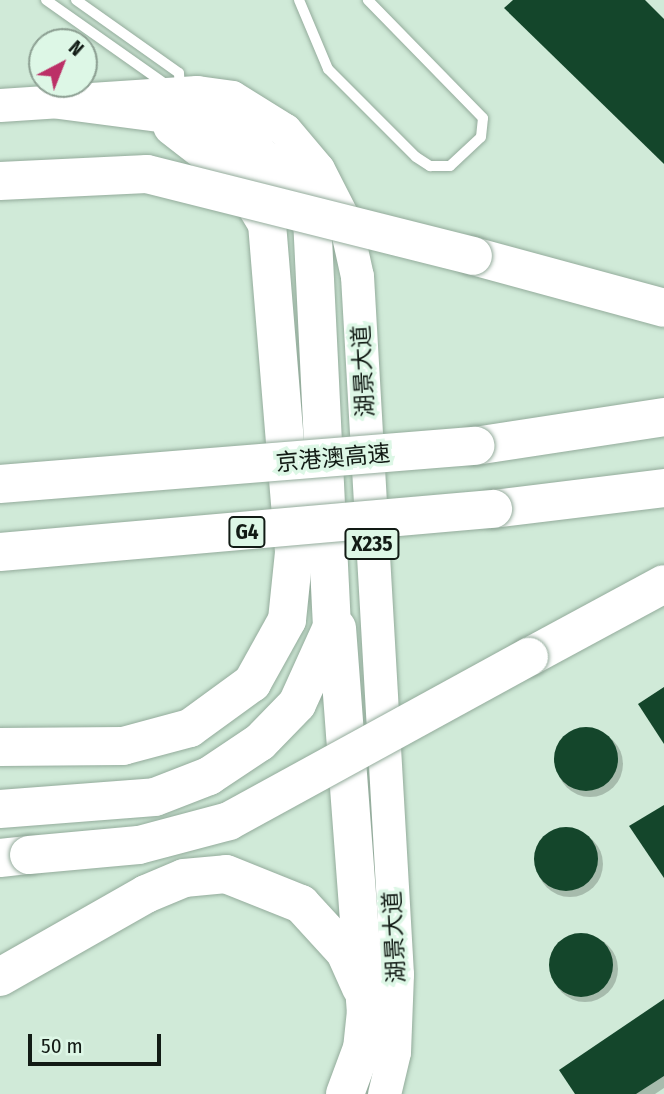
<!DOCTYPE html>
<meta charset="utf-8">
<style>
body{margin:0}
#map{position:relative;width:664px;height:1094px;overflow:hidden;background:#d0ead8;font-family:"Fira Sans Condensed","Noto Sans SC",sans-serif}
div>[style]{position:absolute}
.shadow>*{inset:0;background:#0003}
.round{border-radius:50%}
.building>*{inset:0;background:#14462b}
.roads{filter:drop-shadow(0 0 2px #93ab9b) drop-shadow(0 0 2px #93ab9b)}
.service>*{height:10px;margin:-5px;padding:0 5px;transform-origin:5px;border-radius:5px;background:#fff}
.primary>*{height:33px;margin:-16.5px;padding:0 16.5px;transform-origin:16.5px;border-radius:16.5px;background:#fff}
.motorway>*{height:38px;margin:-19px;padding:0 19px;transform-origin:19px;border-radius:19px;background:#fff}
.bridges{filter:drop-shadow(0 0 2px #93ab9b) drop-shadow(0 0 2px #93ab9b)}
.motorway-bridge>*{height:38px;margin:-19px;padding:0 19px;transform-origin:19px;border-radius:19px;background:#fff}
span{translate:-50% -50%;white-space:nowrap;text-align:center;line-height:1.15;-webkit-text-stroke:7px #ddf7e6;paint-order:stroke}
.shield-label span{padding:2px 5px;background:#ddf7e6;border:2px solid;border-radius:5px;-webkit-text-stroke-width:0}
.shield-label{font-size:21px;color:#121b15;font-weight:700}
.street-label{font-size:23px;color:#121b15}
.north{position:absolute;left:28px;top:28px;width:70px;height:70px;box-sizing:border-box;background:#ddf7e6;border:2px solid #8c9f92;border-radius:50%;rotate:42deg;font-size:19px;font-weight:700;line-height:28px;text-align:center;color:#121b15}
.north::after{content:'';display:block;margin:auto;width:24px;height:32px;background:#bc3067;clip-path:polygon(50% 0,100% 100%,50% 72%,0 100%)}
.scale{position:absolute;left:28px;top:1034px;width:133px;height:32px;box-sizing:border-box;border:4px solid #121b15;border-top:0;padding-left:9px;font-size:21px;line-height:24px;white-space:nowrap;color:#121b15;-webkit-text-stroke:5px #ddf7e6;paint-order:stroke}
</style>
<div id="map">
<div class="shadow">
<i class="round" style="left:557px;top:731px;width:66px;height:66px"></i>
<i class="round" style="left:537px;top:831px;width:66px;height:66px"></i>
<i class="round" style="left:552px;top:936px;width:66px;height:66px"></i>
<i style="clip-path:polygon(664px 1001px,664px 1088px,655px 1094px,577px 1094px)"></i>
</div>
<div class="building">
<i style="clip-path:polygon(513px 0,645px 0,664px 19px,664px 164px,504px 8px)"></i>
<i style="clip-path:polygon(664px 687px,664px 744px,638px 704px)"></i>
<i class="round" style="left:554px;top:727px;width:64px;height:64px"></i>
<i style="clip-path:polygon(664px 805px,664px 878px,629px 826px)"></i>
<i class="round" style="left:534px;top:827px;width:64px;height:64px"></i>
<i class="round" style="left:549px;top:933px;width:64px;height:64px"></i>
<i style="clip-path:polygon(664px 999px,664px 1076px,636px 1094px,575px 1094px,559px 1070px)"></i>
</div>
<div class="roads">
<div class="service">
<i style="left:46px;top:0;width:149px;rotate:35.2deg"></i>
<i style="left:76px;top:0;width:126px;rotate:35.3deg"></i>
<i style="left:179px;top:73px;width:17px;rotate:87deg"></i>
<i style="left:299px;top:0;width:75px;rotate:67.2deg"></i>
<i style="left:328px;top:69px;width:124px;rotate:45deg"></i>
<i style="left:416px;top:157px;width:17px;rotate:33deg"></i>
<i style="left:430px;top:166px;width:20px"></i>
<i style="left:450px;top:166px;width:42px;rotate:-43.1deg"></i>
<i style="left:481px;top:137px;width:19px;rotate:-84deg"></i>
<i style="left:483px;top:118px;width:165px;rotate:-134.3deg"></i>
</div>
<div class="primary">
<i style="left:0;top:105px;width:197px;rotate:-3.8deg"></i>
<i style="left:197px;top:92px;width:35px;rotate:8deg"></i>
<i style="left:232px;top:97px;width:62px;rotate:31.9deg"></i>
<i style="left:285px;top:130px;width:51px;rotate:49.8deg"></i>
<i style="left:318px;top:169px;width:59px;rotate:63deg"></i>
<i style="left:345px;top:222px;width:55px;rotate:77.5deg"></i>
<i style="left:357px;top:276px;width:699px;rotate:86.72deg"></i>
<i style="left:397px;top:974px;width:78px;rotate:92.2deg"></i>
<i style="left:394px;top:1052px;width:43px;rotate:103.4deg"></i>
</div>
<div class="motorway">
<i style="left:473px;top:256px;width:198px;rotate:15.2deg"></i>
<i style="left:475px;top:446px;width:191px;rotate:-8.7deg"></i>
<i style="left:493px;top:509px;width:172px;rotate:-7deg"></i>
<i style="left:337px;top:628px;width:384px;rotate:85.7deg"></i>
<i style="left:366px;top:1011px;width:37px;rotate:96deg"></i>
<i style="left:362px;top:1048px;width:49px;rotate:110.3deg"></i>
<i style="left:529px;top:657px;width:153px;rotate:-28.4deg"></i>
<i style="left:0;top:747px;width:123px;rotate:-0.5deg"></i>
<i style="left:123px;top:746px;width:69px;rotate:-15deg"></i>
<i style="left:190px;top:728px;width:77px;rotate:-36deg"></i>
<i style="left:252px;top:683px;width:72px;rotate:-60.9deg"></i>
<i style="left:287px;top:620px;width:68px;rotate:-84.1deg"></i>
<i style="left:294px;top:552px;width:329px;rotate:-94.7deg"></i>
<i style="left:267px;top:224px;width:52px;rotate:-121deg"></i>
<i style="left:240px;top:179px;width:86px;rotate:-142.1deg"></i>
<i style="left:0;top:809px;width:155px;rotate:-4.4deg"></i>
<i style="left:155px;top:797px;width:58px;rotate:-21.3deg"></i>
<i style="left:209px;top:776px;width:61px;rotate:-33.7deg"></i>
<i style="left:260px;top:742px;width:53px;rotate:-45.8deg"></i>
<i style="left:297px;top:704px;width:85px;rotate:-65.6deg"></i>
<i style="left:332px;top:627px;width:402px;rotate:-92.8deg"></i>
<i style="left:312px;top:225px;width:53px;rotate:-118deg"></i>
<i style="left:287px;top:178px;width:67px;rotate:-140.4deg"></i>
<i style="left:235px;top:135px;width:56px;rotate:-160.3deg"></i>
<i style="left:182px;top:116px;width:122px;rotate:-172.5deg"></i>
<i style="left:0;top:858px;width:29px;rotate:-6deg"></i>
<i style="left:0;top:977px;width:168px;rotate:-29.6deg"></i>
<i style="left:146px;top:894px;width:41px;rotate:-22.8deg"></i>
<i style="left:184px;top:878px;width:42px;rotate:-5.4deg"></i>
<i style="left:226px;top:874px;width:81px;rotate:21.8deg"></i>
<i style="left:301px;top:904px;width:65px;rotate:47.5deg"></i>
<i style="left:345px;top:952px;width:39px;rotate:66deg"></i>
</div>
</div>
<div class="bridges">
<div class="motorway-bridge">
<i style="left:0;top:181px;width:147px;rotate:-2.7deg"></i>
<i style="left:147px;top:174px;width:336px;rotate:14.1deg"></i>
<i style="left:0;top:484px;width:477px;rotate:-4.6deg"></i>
<i style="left:0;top:552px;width:495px;rotate:-5deg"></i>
<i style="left:29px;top:855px;width:110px;rotate:-5.2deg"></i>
<i style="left:139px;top:845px;width:93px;rotate:-14.9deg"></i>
<i style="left:229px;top:821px;width:342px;rotate:-28.7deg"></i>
</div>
</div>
<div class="shield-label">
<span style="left:247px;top:532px">G4</span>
<span style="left:372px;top:544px">X235</span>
</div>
<div class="street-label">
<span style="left:363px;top:371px;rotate:-93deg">湖景大道</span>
<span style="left:333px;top:458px;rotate:-5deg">京港澳高速</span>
<span style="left:394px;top:937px;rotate:-93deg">湖景大道</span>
</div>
<div class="north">N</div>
<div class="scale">50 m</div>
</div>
